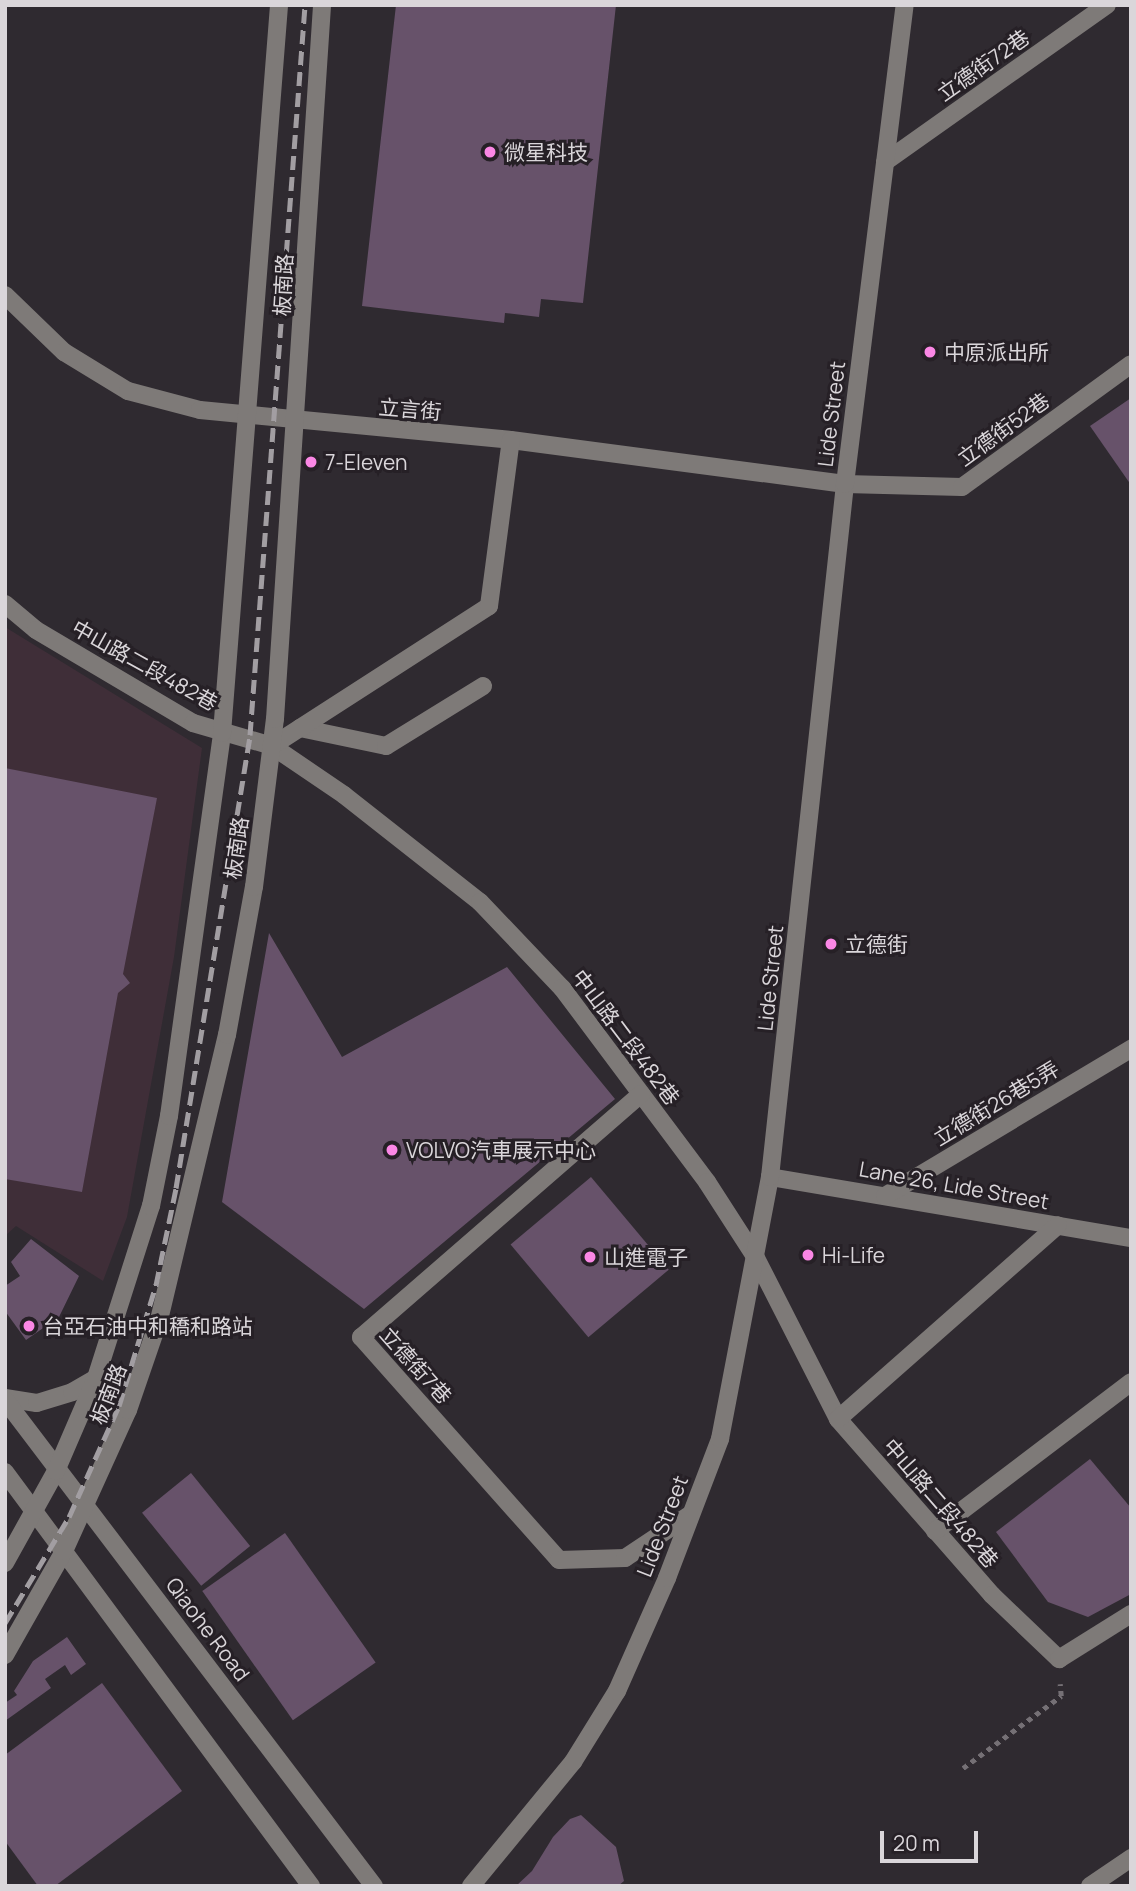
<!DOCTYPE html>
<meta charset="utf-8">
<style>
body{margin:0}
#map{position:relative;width:1136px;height:1891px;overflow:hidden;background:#2f2a30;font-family:Manrope,"Noto Sans TC",sans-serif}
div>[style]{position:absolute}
.industrial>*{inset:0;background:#3f2e38}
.building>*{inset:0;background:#67526a;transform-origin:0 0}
.path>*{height:4.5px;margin-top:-2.25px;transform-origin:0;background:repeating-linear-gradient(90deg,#757075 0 5px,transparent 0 10px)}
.minor>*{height:18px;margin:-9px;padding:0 9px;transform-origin:9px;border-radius:9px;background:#7e7a78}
.rail>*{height:5px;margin-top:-2.5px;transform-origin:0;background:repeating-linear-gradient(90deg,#a29ea2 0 14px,transparent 0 21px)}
.dots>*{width:19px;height:19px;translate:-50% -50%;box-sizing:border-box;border:4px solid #262026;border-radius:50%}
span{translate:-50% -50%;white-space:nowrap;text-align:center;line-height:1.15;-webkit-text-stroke:6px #262026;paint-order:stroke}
.street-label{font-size:21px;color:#dad6da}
.poi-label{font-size:21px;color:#dad6da}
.left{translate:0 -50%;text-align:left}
.frame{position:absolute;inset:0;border:7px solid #dad6da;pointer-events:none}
.scale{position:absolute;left:880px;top:1831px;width:98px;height:32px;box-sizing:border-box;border:4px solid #dad6da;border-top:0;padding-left:9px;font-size:21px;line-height:24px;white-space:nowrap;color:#dad6da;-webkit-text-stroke:5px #262026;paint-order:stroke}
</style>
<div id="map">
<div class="industrial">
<i style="clip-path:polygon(5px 627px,202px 748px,174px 957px,127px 1217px,103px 1281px,16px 1226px,5px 1236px)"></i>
</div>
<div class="building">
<i style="clip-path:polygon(396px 5px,616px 5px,583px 303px,541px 299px,539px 317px,505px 313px,504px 323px,362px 306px)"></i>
<i style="clip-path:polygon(1131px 398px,1131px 485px,1090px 426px)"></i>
<i style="clip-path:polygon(5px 768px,157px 798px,123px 974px,130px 983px,118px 993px,82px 1192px,5px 1179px)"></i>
<i style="clip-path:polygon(269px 933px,342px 1057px,507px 967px,615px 1099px,364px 1309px,222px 1202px)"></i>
<i style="left:591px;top:1177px;width:121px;height:105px;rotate:50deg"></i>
<i style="clip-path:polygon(31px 1239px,79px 1276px,59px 1317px,26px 1340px,5px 1311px,5px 1286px,20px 1276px,11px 1262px)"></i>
<i style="clip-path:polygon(1090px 1459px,1131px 1508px,1131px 1594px,1088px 1617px,1048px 1602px,996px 1532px)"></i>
<i style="left:191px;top:1473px;width:94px;height:63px;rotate:51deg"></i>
<i style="left:285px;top:1533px;width:158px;height:101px;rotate:55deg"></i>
<i style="clip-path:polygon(67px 1637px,86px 1664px,71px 1675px,65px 1665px,45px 1679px,51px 1688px,5px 1721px,5px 1703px,17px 1695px,14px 1691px,33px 1661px)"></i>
<i style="clip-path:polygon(102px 1683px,182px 1791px,55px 1886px,38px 1886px,5px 1841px,5px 1755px)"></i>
<i style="clip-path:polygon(581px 1815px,616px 1847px,624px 1881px,618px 1886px,516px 1886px,532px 1871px,553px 1837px,570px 1819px)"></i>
</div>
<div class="path">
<i style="left:963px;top:1768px;width:122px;rotate:-36.3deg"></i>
<i style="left:1061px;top:1696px;width:12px;rotate:-95deg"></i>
</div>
<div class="minor">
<i style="left:885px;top:162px;width:272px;rotate:-35.3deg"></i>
<i style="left:5px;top:295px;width:82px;rotate:44deg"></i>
<i style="left:64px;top:352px;width:75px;rotate:31.4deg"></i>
<i style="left:128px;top:391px;width:74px;rotate:14.8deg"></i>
<i style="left:200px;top:410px;width:312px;rotate:5.5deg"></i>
<i style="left:511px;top:440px;width:337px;rotate:7.5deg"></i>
<i style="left:845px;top:484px;width:117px;rotate:1.5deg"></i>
<i style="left:962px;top:487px;width:209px;rotate:-36deg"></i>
<i style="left:5px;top:604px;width:40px;rotate:40deg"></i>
<i style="left:36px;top:630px;width:182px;rotate:30.6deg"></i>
<i style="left:193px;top:723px;width:82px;rotate:16.2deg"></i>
<i style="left:272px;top:746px;width:87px;rotate:34.2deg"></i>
<i style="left:344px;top:795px;width:173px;rotate:38.2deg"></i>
<i style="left:480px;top:902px;width:119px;rotate:46.4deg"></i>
<i style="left:562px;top:988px;width:242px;rotate:53.2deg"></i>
<i style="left:707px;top:1182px;width:90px;rotate:57.2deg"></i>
<i style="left:756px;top:1258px;width:181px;rotate:63deg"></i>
<i style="left:838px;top:1419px;width:234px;rotate:48.8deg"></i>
<i style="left:992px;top:1595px;width:93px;rotate:43.7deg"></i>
<i style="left:1059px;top:1659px;width:85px;rotate:-32deg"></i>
<i style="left:300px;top:728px;width:88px;rotate:11.8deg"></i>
<i style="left:386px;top:746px;width:114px;rotate:-31.7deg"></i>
<i style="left:272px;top:746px;width:258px;rotate:-32.8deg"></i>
<i style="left:489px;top:606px;width:167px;rotate:-82.5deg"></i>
<i style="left:641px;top:1094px;width:371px;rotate:139deg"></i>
<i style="left:361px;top:1337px;width:298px;rotate:48.4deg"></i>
<i style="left:559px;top:1560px;width:66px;rotate:-1.7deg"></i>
<i style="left:625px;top:1558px;width:79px;rotate:-33.7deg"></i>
<i style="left:770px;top:1177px;width:366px;rotate:9.6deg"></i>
<i style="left:885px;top:1196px;width:287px;rotate:-30.9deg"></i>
<i style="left:5px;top:1398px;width:32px;rotate:9deg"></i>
<i style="left:37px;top:1403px;width:37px;rotate:-17deg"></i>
<i style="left:72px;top:1392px;width:28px;rotate:-30deg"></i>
<i style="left:5px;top:1400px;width:610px;rotate:52.79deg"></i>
<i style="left:838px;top:1419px;width:293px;rotate:-41.4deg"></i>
<i style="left:5px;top:1472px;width:515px;rotate:53.53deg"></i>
<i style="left:935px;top:1531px;width:246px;rotate:-37.2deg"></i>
<i style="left:5px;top:1563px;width:105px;rotate:-61deg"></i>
<i style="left:56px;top:1471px;width:101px;rotate:-66.7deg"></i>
<i style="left:96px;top:1378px;width:181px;rotate:-72.3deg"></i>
<i style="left:151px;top:1206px;width:92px;rotate:-78.7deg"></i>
<i style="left:169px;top:1116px;width:387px;rotate:-82.1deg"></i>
<i style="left:222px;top:733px;width:730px;rotate:-85.52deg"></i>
<i style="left:5px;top:1655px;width:120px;rotate:-60.4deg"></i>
<i style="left:64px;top:1551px;width:155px;rotate:-65.6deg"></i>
<i style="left:128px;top:1410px;width:95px;rotate:-71deg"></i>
<i style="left:159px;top:1320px;width:293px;rotate:-76.6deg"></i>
<i style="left:227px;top:1035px;width:150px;rotate:-79.7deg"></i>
<i style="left:254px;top:887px;width:169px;rotate:-82.9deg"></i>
<i style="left:275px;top:719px;width:716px;rotate:-86.23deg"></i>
<i style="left:471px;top:1886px;width:161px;rotate:-50.6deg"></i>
<i style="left:573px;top:1762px;width:84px;rotate:-58.2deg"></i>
<i style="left:617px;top:1691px;width:124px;rotate:-66.1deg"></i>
<i style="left:667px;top:1578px;width:149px;rotate:-69.1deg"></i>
<i style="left:720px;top:1439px;width:267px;rotate:-79.2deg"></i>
<i style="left:770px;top:1177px;width:697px;rotate:-83.82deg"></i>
<i style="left:845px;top:484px;width:483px;rotate:-82.9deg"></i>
<i style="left:1090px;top:1886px;width:50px;rotate:-34.3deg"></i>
</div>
<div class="rail">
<i style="left:5px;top:1623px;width:124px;rotate:-58.9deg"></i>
<i style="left:69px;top:1517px;width:122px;rotate:-65.8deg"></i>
<i style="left:119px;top:1406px;width:127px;rotate:-73deg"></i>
<i style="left:156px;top:1285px;width:99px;rotate:-78.3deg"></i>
<i style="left:176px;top:1188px;width:459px;rotate:-80.7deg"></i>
<i style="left:250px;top:735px;width:732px;rotate:-85.69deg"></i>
</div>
<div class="dots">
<i style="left:490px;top:152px;background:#fb87e5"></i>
<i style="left:930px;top:352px;background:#fb87e5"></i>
<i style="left:311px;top:462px;background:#fb87e5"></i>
<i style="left:831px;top:944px;background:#fb87e5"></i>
<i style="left:392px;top:1150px;background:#fb87e5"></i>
<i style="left:808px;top:1255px;background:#fb87e5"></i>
<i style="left:590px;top:1257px;background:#fb87e5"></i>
<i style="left:29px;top:1326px;background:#fb87e5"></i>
</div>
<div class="street-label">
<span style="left:983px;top:65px;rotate:-35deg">立德街72巷</span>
<span style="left:283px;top:285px;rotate:-87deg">板南路</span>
<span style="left:410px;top:409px;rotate:5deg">立言街</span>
<span style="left:831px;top:414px;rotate:-83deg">Lide Street</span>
<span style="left:1003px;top:429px;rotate:-36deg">立德街52巷</span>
<span style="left:145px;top:665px;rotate:29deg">中山路二段482巷</span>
<span style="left:236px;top:848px;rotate:-82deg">板南路</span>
<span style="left:770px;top:978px;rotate:-84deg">Lide Street</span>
<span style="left:626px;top:1037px;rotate:53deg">中山路二段482巷</span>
<span style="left:996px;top:1103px;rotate:-31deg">立德街26巷5弄</span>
<span style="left:954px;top:1185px;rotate:10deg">Lane 26, Lide Street</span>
<span style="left:416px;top:1365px;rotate:48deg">立德街7巷</span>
<span style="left:108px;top:1394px;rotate:-69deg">板南路</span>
<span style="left:941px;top:1503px;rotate:49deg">中山路二段482巷</span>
<span style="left:662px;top:1526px;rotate:-69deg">Lide Street</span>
<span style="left:208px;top:1629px;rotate:53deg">Qiaohe Road</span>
</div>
<div class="poi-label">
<span class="left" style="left:504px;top:152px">微星科技</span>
<span class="left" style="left:944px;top:352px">中原派出所</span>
<span class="left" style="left:325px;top:462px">7-Eleven</span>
<span class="left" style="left:845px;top:944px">立德街</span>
<span class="left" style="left:406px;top:1150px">VOLVO汽車展示中心</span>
<span class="left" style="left:822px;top:1255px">Hi-Life</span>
<span class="left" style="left:604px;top:1257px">山進電子</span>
<span class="left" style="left:43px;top:1326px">台亞石油中和穚和路站</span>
</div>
<div class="frame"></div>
<div class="scale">20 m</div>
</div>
